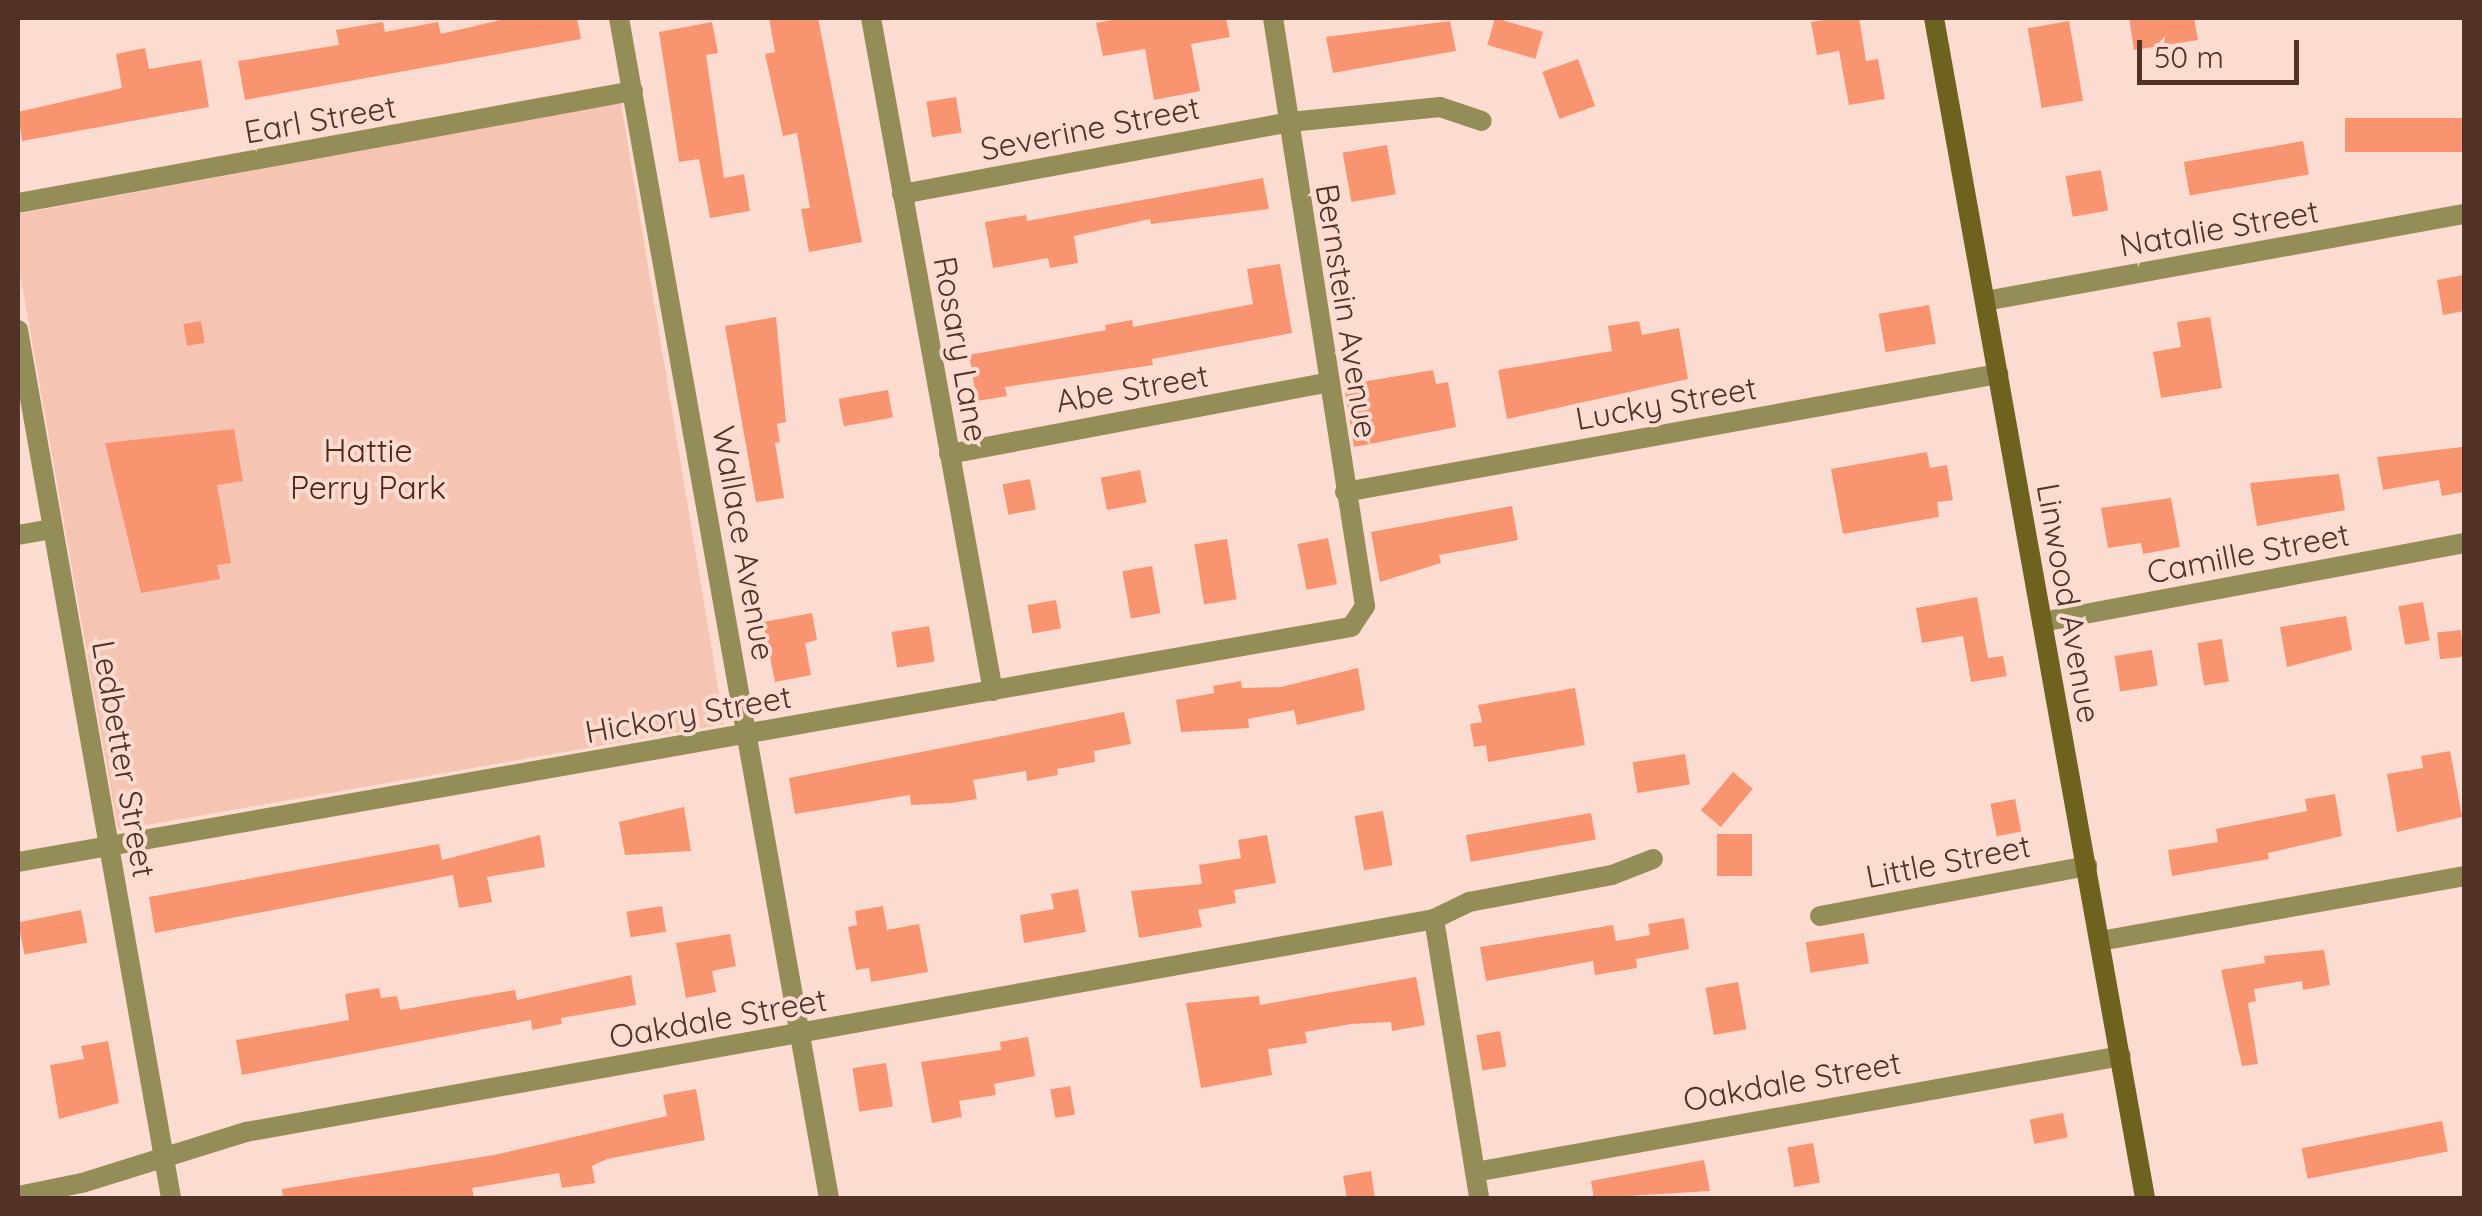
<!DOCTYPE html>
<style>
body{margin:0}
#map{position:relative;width:2482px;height:1216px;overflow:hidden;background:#fcdcd1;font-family:Quicksand,sans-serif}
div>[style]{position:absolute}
.green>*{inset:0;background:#f5c4b2}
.building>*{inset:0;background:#f89570;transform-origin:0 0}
.minor>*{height:20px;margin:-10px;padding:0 10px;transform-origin:10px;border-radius:10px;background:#958d58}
.secondary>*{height:20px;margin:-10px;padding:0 10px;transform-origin:10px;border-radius:10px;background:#6d631e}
span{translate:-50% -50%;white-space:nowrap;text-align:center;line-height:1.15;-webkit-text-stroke:8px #fcdcd1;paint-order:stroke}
.street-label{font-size:32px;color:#503227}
.park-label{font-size:32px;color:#542412}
.frame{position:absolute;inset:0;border:20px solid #503227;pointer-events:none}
.scale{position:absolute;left:2137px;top:40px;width:162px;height:45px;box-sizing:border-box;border:5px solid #503227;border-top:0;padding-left:12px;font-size:30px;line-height:35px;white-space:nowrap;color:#503227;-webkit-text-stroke:8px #fcdcd1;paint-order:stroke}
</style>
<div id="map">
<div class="green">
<i style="clip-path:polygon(621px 103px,724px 724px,118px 830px,18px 262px,18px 214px)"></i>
</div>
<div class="building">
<i style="clip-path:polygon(509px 18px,577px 18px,581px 39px,245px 100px,238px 61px,339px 45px,336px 30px,383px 22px,385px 32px,438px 22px,441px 34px)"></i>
<i style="clip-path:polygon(769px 18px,818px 18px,862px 242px,809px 252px,801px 209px,810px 208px,797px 133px,783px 136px,765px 54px,775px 52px)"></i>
<i style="clip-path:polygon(1123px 18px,1226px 18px,1230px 37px,1191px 44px,1200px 91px,1154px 100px,1145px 49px,1103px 56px,1096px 23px)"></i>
<i style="left:1495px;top:18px;width:50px;height:28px;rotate:16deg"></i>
<i style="clip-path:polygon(1836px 18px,1859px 18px,1866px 61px,1878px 59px,1885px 99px,1849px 105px,1839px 51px,1817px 55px,1811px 22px)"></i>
<i style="clip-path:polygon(2129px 18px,2194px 18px,2198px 40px,2134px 50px)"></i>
<i style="clip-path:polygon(1450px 21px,1456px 51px,1333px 73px,1326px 37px)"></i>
<i style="left:2069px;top:21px;width:81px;height:42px;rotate:80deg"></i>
<i style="clip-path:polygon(712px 22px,718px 53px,706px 55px,724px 178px,744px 174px,750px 211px,710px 218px,699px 159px,679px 162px,659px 32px)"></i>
<i style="clip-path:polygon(145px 48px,149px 69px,201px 60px,209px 107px,22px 141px,18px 112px,122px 88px,116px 54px)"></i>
<i style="left:1578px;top:59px;width:50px;height:38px;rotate:70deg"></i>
<i style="left:956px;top:97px;width:36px;height:30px;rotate:81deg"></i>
<i style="left:2464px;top:118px;width:34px;height:119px;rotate:90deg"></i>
<i style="left:2303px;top:141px;width:34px;height:121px;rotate:80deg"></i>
<i style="left:1387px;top:145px;width:50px;height:45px;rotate:80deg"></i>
<i style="left:2101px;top:170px;width:41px;height:36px;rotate:80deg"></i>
<i style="clip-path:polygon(1263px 178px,1269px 209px,1151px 224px,1150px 219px,1074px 236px,1078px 263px,1050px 268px,1048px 258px,993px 268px,985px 222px,1026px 215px,1027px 221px)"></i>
<i style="clip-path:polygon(1280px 264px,1292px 333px,1152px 359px,1153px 365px,1005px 387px,1007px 396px,977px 401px,969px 355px,1106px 330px,1105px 325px,1132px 320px,1133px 327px,1253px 304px,1247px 269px)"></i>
<i style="clip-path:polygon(2464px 275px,2464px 311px,2443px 315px,2437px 280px)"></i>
<i style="left:1929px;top:305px;width:39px;height:51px;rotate:80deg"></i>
<i style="clip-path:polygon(776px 317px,786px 422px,777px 424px,780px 442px,775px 443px,784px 498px,756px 502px,725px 326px)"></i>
<i style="clip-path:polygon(2210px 317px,2222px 388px,2161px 398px,2153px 352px,2181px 347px,2177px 322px)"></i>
<i style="left:201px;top:321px;width:22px;height:18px;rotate:80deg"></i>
<i style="clip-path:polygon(1639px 321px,1642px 335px,1679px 328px,1688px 379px,1507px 419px,1498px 370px,1612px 351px,1608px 326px)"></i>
<i style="clip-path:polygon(1433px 370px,1436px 384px,1448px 382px,1456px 427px,1354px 447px,1344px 385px)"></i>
<i style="left:888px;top:390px;width:28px;height:50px;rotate:80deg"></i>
<i style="clip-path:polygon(234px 429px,243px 481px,217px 485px,231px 563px,217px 565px,220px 579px,141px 593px,105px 443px)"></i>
<i style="clip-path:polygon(2462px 447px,2464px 492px,2442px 496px,2439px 480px,2383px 490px,2377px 457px)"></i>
<i style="clip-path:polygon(1927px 452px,1930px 468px,1947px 465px,1953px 500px,1937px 502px,1939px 517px,1843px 534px,1831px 469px)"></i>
<i style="left:1140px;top:470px;width:33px;height:40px;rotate:79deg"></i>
<i style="clip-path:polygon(2339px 474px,2345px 510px,2257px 526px,2250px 483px)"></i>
<i style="left:1030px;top:479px;width:31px;height:28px;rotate:79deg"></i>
<i style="clip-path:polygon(2171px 498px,2180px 547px,2143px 554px,2141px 543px,2108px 548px,2101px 508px)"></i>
<i style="clip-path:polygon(1512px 506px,1518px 540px,1439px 555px,1441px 563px,1380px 582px,1371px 532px)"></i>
<i style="left:1328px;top:538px;width:47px;height:31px;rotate:79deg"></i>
<i style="left:1227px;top:539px;width:61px;height:33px;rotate:81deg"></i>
<i style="left:1152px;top:566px;width:48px;height:30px;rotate:80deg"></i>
<i style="clip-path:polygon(1977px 597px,1988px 658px,2003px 656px,2007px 676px,1971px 682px,1963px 636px,1922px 643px,1916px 608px)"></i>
<i style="left:1056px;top:600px;width:29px;height:29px;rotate:80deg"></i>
<i style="left:2423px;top:602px;width:39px;height:25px;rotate:80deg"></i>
<i style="clip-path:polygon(812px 613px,817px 640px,805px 643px,811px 675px,775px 682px,763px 622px)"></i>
<i style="clip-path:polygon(2346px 616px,2352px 650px,2287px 667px,2280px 627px)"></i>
<i style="left:929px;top:626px;width:36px;height:38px;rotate:81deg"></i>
<i style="left:2461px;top:630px;width:27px;height:24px;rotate:84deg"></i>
<i style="left:2222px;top:639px;width:43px;height:25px;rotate:81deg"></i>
<i style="left:2152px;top:650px;width:36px;height:38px;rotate:81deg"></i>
<i style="clip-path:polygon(1358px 668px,1365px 710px,1297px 725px,1294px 710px,1248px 719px,1249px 728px,1181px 732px,1176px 700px,1214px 693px,1213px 686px,1241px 681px,1242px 688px,1281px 687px)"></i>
<i style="clip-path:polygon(1575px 688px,1585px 745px,1488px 762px,1486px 745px,1474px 747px,1470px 724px,1482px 722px,1478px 705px)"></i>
<i style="clip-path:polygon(1124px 712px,1131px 744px,1094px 751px,1095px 762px,1057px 769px,1058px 775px,1027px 781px,1026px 771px,973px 780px,977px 799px,951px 803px,911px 805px,910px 795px,795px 814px,789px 778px)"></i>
<i style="clip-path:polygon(2450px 751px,2462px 817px,2397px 832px,2387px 774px,2423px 768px,2421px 756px)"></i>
<i style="left:1685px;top:754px;width:31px;height:53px;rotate:81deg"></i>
<i style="left:1733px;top:772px;width:26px;height:50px;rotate:40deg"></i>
<i style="clip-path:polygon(2335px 794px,2342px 836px,2268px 853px,2269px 859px,2172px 876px,2168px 850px,2218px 842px,2216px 829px,2307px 811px,2305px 799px)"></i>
<i style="left:2015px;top:799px;width:33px;height:25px;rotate:79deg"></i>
<i style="clip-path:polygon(684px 807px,691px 851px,625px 855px,619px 822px)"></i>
<i style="left:1383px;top:811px;width:55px;height:29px;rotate:80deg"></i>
<i style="left:1591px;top:813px;width:27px;height:127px;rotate:80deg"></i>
<i style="left:1717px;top:834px;width:35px;height:42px"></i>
<i style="clip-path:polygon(540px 835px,545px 867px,487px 877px,492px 902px,459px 908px,453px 875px,155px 933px,149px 897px,439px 844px,442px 860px)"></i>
<i style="clip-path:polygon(1267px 835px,1276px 883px,1234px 890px,1236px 903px,1198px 910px,1202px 927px,1139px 938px,1131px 891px,1202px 884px,1199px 865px,1241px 858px,1238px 840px)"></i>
<i style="clip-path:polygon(1078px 889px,1086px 932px,1024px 943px,1020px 915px,1054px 909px,1051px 894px)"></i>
<i style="left:662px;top:906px;width:26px;height:36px;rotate:81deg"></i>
<i style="clip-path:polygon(883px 906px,887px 930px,919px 924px,928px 972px,871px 982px,869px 968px,856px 970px,848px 927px,857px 925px,855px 911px)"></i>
<i style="left:81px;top:910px;width:33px;height:64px;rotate:79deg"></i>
<i style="clip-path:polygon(1684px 918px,1689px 949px,1636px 959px,1637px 968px,1595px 975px,1593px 961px,1486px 981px,1480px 947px,1613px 925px,1616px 941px,1650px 935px,1648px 924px)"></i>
<i style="left:1864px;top:933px;width:31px;height:59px;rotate:81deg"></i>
<i style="clip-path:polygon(730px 934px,736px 966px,712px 971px,716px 992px,686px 998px,676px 943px)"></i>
<i style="clip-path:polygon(2324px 950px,2330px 985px,2303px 990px,2302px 981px,2254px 989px,2256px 1001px,2248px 1003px,2258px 1064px,2242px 1066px,2221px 970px,2265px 963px,2264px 956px)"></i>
<i style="clip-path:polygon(631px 975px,636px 1005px,561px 1018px,562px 1024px,532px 1030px,531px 1020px,242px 1075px,236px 1040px,349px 1020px,345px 994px,379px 988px,381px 998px,397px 996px,400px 1010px,515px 990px,517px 1000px)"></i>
<i style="clip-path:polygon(1416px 977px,1425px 1025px,1392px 1031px,1391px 1022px,1351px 1024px,1305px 1032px,1307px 1043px,1268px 1049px,1272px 1075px,1201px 1088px,1186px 1003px,1259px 996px,1260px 1005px)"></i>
<i style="left:1738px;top:982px;width:48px;height:33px;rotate:80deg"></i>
<i style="left:1500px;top:1031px;width:36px;height:24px;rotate:80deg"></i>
<i style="clip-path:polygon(1028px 1037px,1035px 1076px,994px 1084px,996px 1095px,959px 1101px,962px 1117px,932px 1123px,921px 1062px,1001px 1050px,1000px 1042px)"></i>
<i style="clip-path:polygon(108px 1041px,119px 1103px,59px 1119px,50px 1065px,84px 1059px,81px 1046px)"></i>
<i style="left:886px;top:1063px;width:44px;height:34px;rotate:81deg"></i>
<i style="left:1070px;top:1086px;width:29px;height:20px;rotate:80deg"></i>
<i style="clip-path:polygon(696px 1089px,705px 1140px,607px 1159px,592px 1166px,595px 1183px,562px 1188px,559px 1173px,472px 1188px,474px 1198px,283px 1198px,282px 1189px,494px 1155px,667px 1116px,663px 1095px)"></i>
<i style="left:2063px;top:1113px;width:25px;height:34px;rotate:79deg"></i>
<i style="left:2442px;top:1121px;width:31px;height:143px;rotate:79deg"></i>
<i style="left:1813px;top:1143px;width:40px;height:26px;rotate:80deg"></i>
<i style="clip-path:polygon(1704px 1160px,1710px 1191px,1594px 1198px,1591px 1181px)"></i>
<i style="clip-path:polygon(1371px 1171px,1375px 1198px,1347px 1198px,1343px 1176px)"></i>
</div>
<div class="minor">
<i style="left:619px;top:18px;width:1199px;rotate:79.91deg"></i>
<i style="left:871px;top:18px;width:684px;rotate:79.73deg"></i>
<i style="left:902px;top:194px;width:395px;rotate:-10.5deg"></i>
<i style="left:1290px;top:122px;width:151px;rotate:-5.7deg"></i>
<i style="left:1440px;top:107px;width:44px;rotate:18.4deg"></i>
<i style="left:18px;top:203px;width:625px;rotate:-10.32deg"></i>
<i style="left:1985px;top:301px;width:487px;rotate:-10.3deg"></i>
<i style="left:18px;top:330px;width:881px;rotate:80deg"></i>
<i style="left:949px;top:454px;width:384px;rotate:-10.7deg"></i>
<i style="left:1345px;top:492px;width:664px;rotate:-10.24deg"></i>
<i style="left:18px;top:535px;width:35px;rotate:-10deg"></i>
<i style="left:2042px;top:622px;width:429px;rotate:-10.6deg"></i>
<i style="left:18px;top:862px;width:1354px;rotate:-10deg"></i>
<i style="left:1351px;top:627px;width:25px;rotate:-56deg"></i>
<i style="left:1365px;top:606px;width:595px;rotate:-98.89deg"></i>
<i style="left:1820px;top:916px;width:272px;rotate:-10.6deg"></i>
<i style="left:1434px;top:919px;width:283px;rotate:80.8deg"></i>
<i style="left:2100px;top:941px;width:370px;rotate:-10.1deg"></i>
<i style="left:1475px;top:1172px;width:656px;rotate:-10.18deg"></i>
<i style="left:18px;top:1196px;width:65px;rotate:-11.5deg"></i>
<i style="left:82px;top:1183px;width:172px;rotate:-17.3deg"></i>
<i style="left:246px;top:1132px;width:1207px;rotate:-10.16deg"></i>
<i style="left:1434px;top:919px;width:39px;rotate:-26deg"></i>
<i style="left:1469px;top:902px;width:146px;rotate:-10.7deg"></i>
<i style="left:1612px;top:875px;width:44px;rotate:-21.3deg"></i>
</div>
<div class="secondary">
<i style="left:1934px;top:18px;width:1199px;rotate:79.86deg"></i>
</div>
<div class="street-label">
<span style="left:320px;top:119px;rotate:-10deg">Earl Street</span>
<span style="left:1090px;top:128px;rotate:-11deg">Severine Street</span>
<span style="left:2219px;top:228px;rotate:-10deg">Natalie Street</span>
<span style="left:1347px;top:311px;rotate:81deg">Bernstein Avenue</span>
<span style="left:961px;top:349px;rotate:80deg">Rosary Lane</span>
<span style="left:1132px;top:388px;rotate:-10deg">Abe Street</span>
<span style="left:1666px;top:403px;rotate:-10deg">Lucky Street</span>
<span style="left:744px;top:543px;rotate:80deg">Wallace Avenue</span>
<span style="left:2248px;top:553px;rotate:-11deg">Camille Street</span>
<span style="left:2069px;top:603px;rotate:80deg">Linwood Avenue</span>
<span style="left:688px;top:714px;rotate:-10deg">Hickory Street</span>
<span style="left:124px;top:759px;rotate:80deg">Ledbetter Street</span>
<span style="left:1948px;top:861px;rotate:-11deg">Little Street</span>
<span style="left:718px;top:1018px;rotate:-10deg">Oakdale Street</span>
<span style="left:1792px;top:1081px;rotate:-10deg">Oakdale Street</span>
</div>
<div class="park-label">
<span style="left:368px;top:469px">Hattie<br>Perry Park</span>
</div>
<div class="frame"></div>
<div class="scale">50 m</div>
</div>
